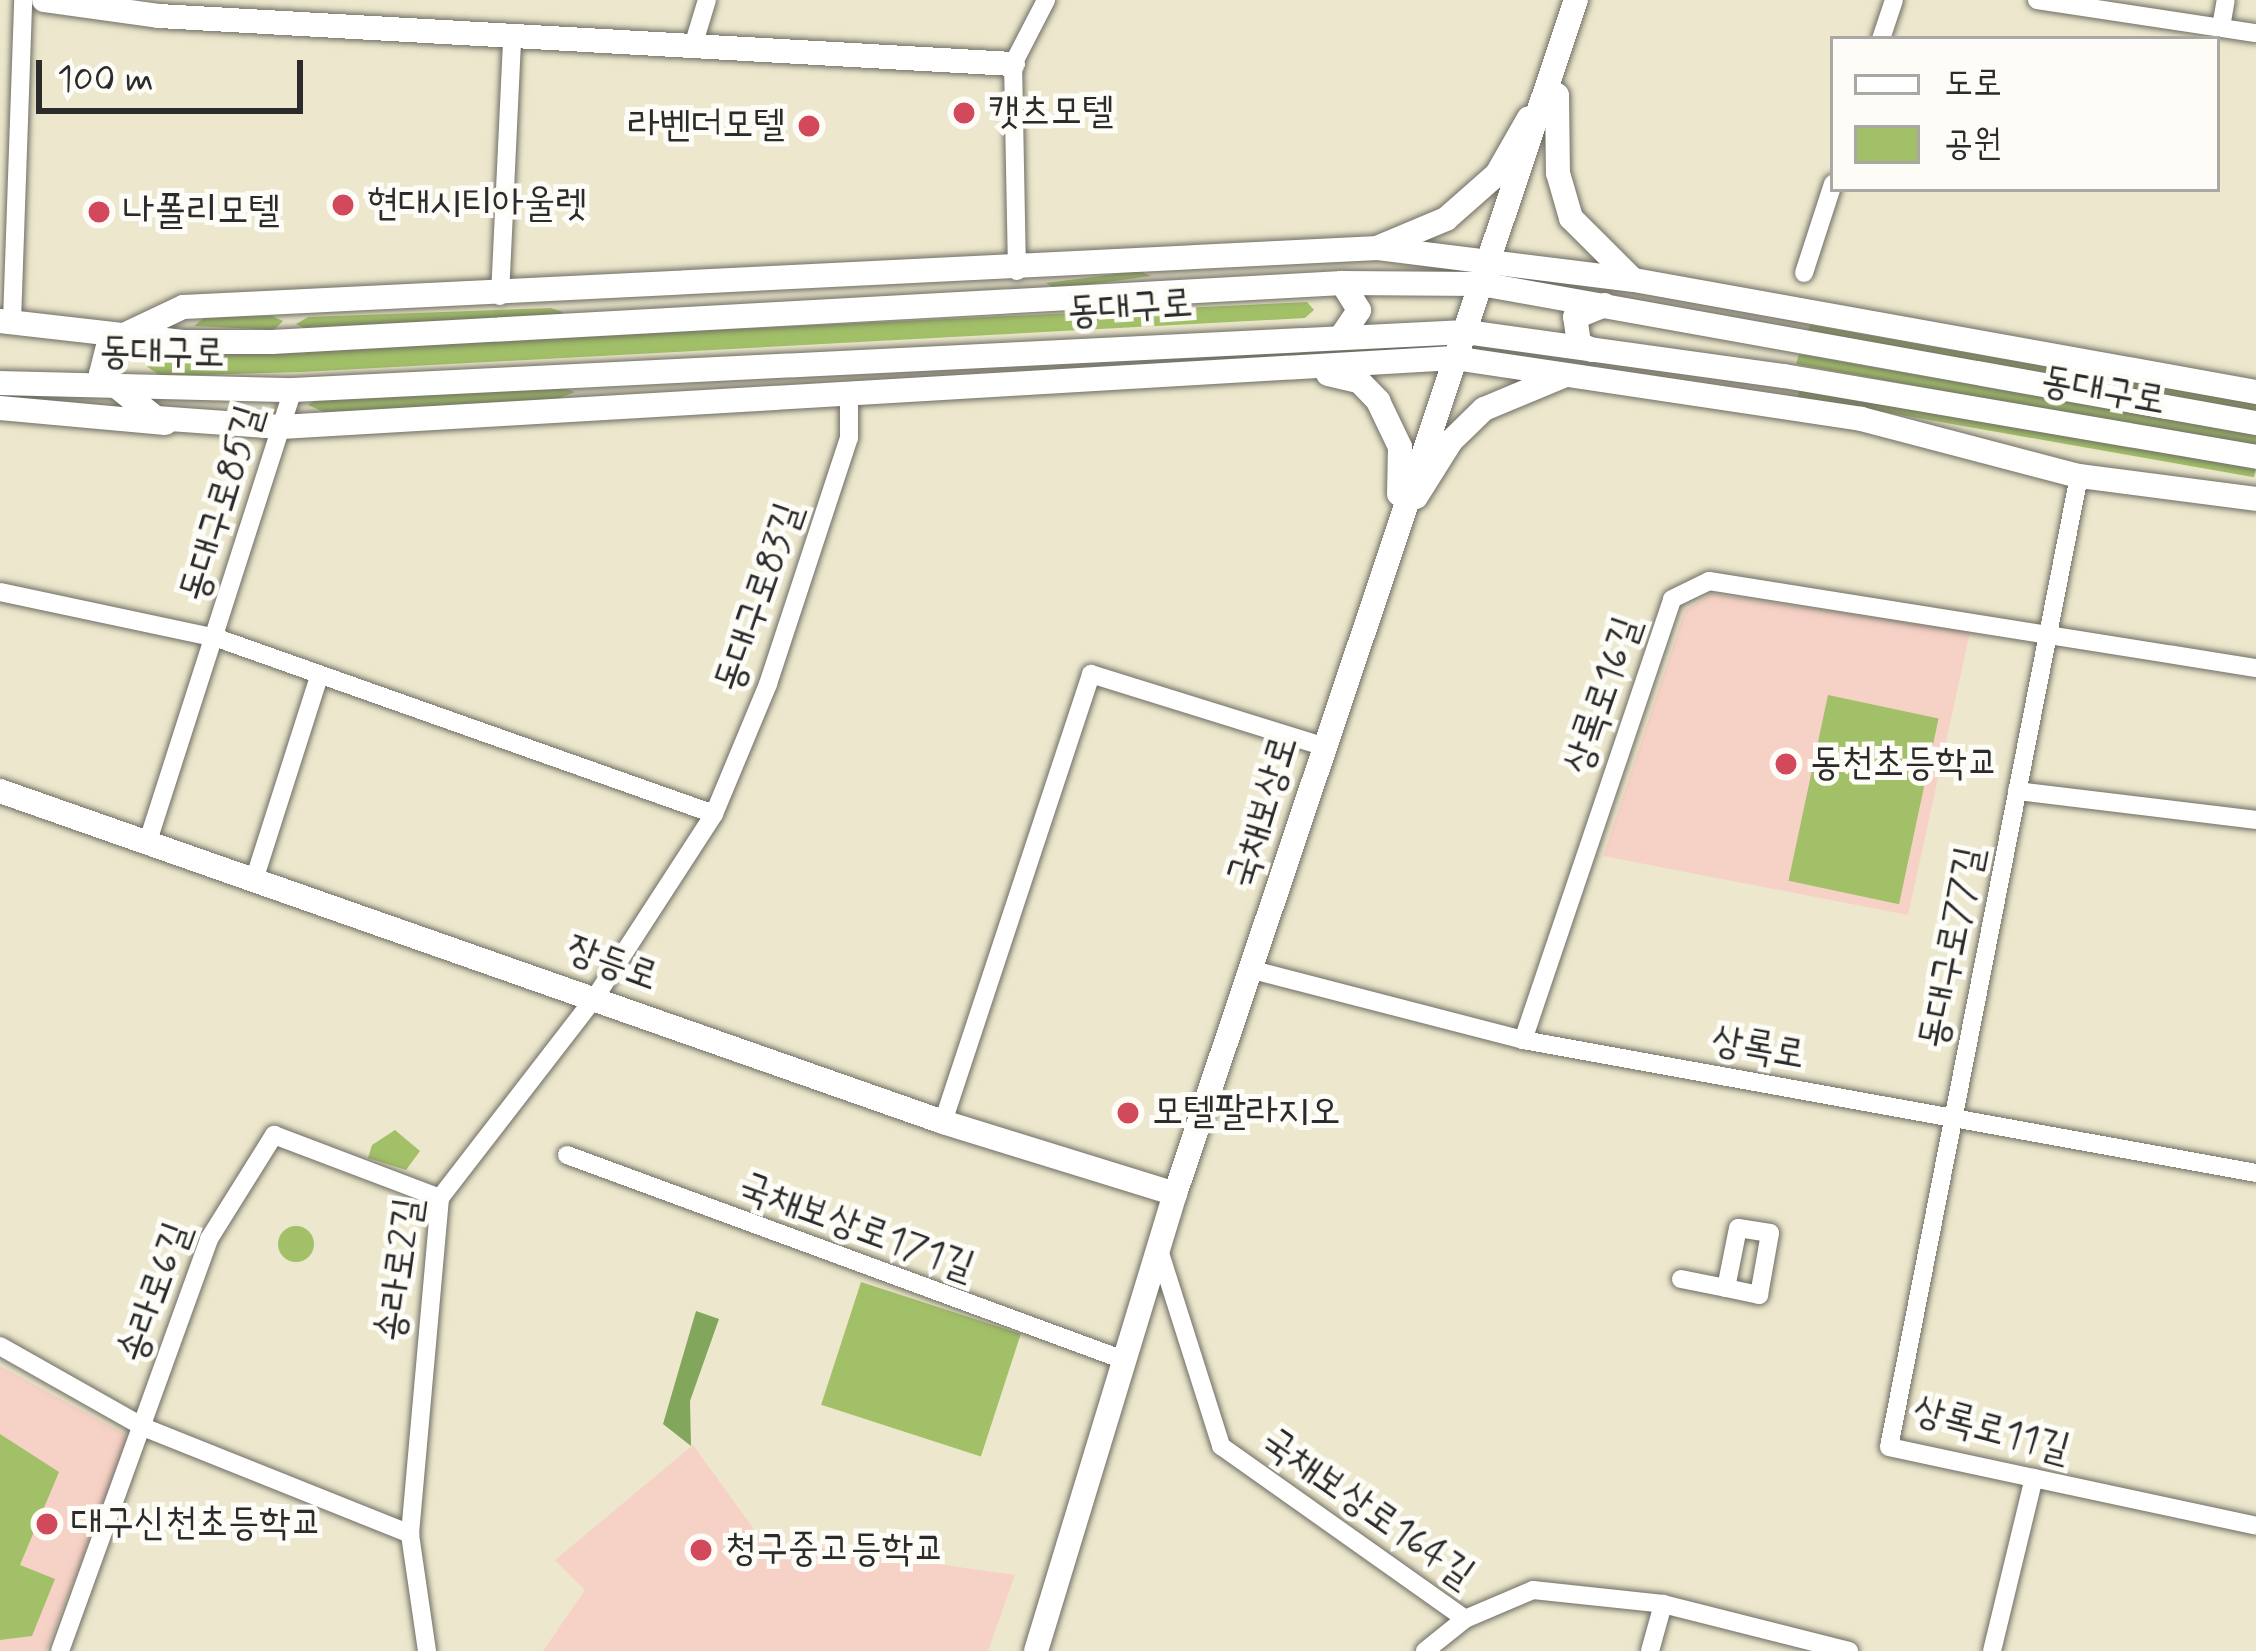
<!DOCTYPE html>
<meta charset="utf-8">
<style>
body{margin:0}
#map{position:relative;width:2256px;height:1651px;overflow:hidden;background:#ede8cd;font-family:Mynerve,"Poor Story",sans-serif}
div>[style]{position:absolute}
.built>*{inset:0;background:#f6d1c5}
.green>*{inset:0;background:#a2c068;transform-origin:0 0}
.round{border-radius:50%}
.forest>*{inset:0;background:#81a65c}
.roads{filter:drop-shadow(0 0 3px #6f6d64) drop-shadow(0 0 3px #6f6d64)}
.minor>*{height:18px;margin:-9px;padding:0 9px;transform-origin:9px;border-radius:9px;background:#fff}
.major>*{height:24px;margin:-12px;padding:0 12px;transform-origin:12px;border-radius:12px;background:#fff}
.dots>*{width:33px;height:33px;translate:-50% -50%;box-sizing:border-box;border:6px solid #fdfcf7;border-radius:50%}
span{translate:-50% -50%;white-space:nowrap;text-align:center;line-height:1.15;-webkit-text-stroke:10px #fdfcf7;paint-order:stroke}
.poi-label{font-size:39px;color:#2b2b2b}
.left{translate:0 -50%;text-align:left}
.right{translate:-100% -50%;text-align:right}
.street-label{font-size:39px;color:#2b2b2b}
.legend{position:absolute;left:1830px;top:36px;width:390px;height:156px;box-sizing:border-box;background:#fdfcf7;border:3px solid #a9a8a5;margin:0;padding:15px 21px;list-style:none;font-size:36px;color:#2b2b2b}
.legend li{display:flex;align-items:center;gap:24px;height:60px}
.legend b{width:60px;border:3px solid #a9a8a5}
.scale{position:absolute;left:36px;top:60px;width:267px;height:54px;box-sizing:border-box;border:6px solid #2b2b2b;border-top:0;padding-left:15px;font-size:36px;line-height:42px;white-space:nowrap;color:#2b2b2b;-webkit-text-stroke:9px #fdfcf7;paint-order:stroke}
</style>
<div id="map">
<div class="built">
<i style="clip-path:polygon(1711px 594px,1970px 632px,1908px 915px,1603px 856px,1685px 610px)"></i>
<i style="clip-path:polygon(0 1366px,125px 1434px,128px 1443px,46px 1651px,0 1651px)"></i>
<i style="clip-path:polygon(693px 1445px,761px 1539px,1015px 1575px,988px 1651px,543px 1651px,585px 1590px,555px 1560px)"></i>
</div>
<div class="green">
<i style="clip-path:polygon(1139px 271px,1151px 276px,1056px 289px,1046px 283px)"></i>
<i style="clip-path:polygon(1307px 302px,1314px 310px,1305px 318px,302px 372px,161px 376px,146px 366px,160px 356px)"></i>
<i style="clip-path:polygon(551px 308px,563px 312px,554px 320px,312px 332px,296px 324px,308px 317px)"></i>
<i style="clip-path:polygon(272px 316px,283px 321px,274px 330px,194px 326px,205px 317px)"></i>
<i style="clip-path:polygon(1810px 325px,2256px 404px,2256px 417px,1807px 335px)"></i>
<i style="clip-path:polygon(1799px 354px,2256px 435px,2256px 448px,1796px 364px)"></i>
<i style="left:1800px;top:386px;width:463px;height:11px;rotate:10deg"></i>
<i style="clip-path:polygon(563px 388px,575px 392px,544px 404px,324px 412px,308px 405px,320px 397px)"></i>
<i style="left:1828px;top:695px;width:113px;height:190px;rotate:12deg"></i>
<i style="clip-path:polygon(395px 1130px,420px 1151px,406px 1170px,368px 1158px,372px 1145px)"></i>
<i class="round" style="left:278px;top:1226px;width:36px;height:36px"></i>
<i style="left:861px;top:1282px;width:168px;height:129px;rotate:18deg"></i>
<i style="clip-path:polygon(0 1434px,59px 1472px,20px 1565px,55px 1579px,32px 1636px,0 1640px)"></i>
</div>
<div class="forest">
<i style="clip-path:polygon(696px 1311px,719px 1319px,690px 1401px,691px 1446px,663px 1424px)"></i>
</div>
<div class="roads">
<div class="minor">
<i style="left:2037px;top:0;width:221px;rotate:8.6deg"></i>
<i style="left:2221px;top:27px;width:27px;rotate:-80deg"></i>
<i style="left:1881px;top:39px;width:41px;rotate:-71.6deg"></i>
<i style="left:693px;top:46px;width:48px;rotate:-73.1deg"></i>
<i style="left:1017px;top:271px;width:207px;rotate:-91.1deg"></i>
<i style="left:1013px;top:64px;width:72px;rotate:-62.7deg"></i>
<i style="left:1804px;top:273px;width:94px;rotate:-72deg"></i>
<i style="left:500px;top:296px;width:258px;rotate:-87.3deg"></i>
<i style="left:12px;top:321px;width:321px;rotate:-88deg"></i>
<i style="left:2079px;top:476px;width:989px;rotate:101.07deg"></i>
<i style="left:1889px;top:1447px;width:375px;rotate:12.1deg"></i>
<i style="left:0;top:592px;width:222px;rotate:12deg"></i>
<i style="left:217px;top:638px;width:527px;rotate:19.5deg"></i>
<i style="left:2017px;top:791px;width:241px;rotate:6.9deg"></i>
<i style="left:148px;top:841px;width:474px;rotate:-72.2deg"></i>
<i style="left:255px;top:877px;width:210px;rotate:-72.3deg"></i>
<i style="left:1253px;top:970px;width:279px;rotate:14.5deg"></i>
<i style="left:1523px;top:1040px;width:745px;rotate:10.28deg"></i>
<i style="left:1523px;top:1040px;width:465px;rotate:-71.3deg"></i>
<i style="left:1672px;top:599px;width:41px;rotate:-25.9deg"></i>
<i style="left:1709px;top:581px;width:554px;rotate:9.04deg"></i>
<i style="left:943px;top:1122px;width:472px;rotate:-71.7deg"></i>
<i style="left:1091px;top:674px;width:242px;rotate:17.3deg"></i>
<i style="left:567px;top:1155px;width:594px;rotate:20.21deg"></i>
<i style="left:1159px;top:1250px;width:206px;rotate:72.4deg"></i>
<i style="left:1221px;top:1446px;width:299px;rotate:35.3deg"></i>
<i style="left:1681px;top:1279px;width:46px;rotate:11.3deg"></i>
<i style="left:1726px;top:1288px;width:34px;rotate:12deg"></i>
<i style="left:1759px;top:1295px;width:63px;rotate:-79.9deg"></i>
<i style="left:1770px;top:1233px;width:32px;rotate:-171deg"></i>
<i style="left:1738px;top:1228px;width:61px;rotate:101.3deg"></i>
<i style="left:0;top:1346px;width:164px;rotate:29.5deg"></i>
<i style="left:143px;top:1427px;width:288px;rotate:21.8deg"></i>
<i style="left:60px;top:1651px;width:438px;rotate:-70.1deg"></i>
<i style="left:209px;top:1239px;width:123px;rotate:-58deg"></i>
<i style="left:274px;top:1135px;width:178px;rotate:20.8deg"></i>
<i style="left:427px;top:1651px;width:118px;rotate:-98.3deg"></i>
<i style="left:410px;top:1534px;width:337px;rotate:-84.9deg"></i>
<i style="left:440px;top:1198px;width:255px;rotate:-52.3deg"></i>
<i style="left:596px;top:996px;width:217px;rotate:-57deg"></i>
<i style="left:714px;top:814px;width:141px;rotate:-67.4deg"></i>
<i style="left:768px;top:684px;width:259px;rotate:-71.8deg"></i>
<i style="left:849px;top:438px;width:40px;rotate:-90deg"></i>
<i style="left:1425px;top:1651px;width:51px;rotate:-38.7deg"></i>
<i style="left:1465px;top:1619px;width:74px;rotate:-23.1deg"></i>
<i style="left:1533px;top:1590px;width:131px;rotate:6.1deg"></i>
<i style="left:1663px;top:1604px;width:192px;rotate:14.2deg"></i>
<i style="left:1650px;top:1651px;width:49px;rotate:-74.5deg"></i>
<i style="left:1992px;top:1651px;width:178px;rotate:-76.4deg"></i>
</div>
<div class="major">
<i style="left:44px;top:0;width:116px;rotate:7.9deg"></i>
<i style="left:159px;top:16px;width:855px;rotate:3.22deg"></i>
<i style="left:1557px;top:95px;width:78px;rotate:89.3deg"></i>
<i style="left:1558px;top:173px;width:47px;rotate:73.9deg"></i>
<i style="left:1571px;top:218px;width:86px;rotate:45deg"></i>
<i style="left:1379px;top:247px;width:73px;rotate:-22.7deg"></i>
<i style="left:1446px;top:219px;width:68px;rotate:-41.4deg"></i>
<i style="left:1497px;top:174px;width:64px;rotate:-60.3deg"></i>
<i style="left:0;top:321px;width:186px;rotate:6.5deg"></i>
<i style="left:185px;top:342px;width:87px"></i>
<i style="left:272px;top:342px;width:1072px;rotate:-3.16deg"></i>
<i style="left:1342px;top:283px;width:139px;rotate:0.4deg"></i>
<i style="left:1481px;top:284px;width:787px;rotate:10.17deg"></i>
<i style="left:1341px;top:337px;width:32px;rotate:-56deg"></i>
<i style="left:1359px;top:310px;width:32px;rotate:-122deg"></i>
<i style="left:1592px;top:350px;width:14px;rotate:-155deg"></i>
<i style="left:1579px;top:344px;width:27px;rotate:-98deg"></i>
<i style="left:1575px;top:317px;width:32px;rotate:-22deg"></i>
<i style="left:1328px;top:374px;width:32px;rotate:13deg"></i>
<i style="left:1359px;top:381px;width:28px;rotate:46deg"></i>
<i style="left:1378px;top:401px;width:51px;rotate:64.4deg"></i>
<i style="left:1400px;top:447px;width:47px;rotate:91.2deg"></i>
<i style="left:0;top:383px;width:293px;rotate:1.4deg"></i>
<i style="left:293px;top:390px;width:1174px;rotate:-2.83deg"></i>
<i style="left:1466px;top:332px;width:321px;rotate:7.9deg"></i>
<i style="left:1784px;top:376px;width:479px;rotate:9.7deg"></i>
<i style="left:2256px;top:392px;width:632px;rotate:-169.79deg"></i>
<i style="left:1634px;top:280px;width:258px;rotate:-172.9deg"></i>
<i style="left:1378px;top:248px;width:1196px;rotate:177.17deg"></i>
<i style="left:183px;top:307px;width:82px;rotate:154.7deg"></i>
<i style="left:109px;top:342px;width:33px;rotate:104deg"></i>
<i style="left:101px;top:374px;width:70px;rotate:38.7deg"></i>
<i style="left:156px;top:418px;width:125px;rotate:4.1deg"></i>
<i style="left:281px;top:427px;width:1175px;rotate:-3.37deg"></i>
<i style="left:1454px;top:358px;width:412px;rotate:8.5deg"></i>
<i style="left:1861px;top:419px;width:225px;rotate:14.7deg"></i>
<i style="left:2079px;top:476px;width:178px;rotate:7.4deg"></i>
<i style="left:0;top:408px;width:166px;rotate:5.2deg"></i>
<i style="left:1416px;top:497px;width:66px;rotate:-58deg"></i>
<i style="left:1451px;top:441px;width:46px;rotate:-44.1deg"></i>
<i style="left:1484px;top:409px;width:86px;rotate:-22.7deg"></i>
<i style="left:0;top:791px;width:999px;rotate:19.34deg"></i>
<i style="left:943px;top:1122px;width:243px;rotate:17.2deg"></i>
<i style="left:1036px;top:1651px;width:478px;rotate:-73.1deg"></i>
<i style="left:1175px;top:1194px;width:1260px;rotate:-71.44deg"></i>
</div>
</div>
<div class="dots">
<i style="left:964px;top:113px;background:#d1495b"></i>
<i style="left:809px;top:126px;background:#d1495b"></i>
<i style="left:343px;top:205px;background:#d1495b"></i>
<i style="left:99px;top:212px;background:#d1495b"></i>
<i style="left:1786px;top:764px;background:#d1495b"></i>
<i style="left:1128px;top:1113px;background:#d1495b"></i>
<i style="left:47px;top:1524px;background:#d1495b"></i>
<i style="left:701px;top:1550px;background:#d1495b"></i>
</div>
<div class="poi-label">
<span class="left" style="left:988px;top:113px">캣츠모텔</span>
<span class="right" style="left:785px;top:126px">라벤더모텔</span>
<span class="left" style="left:367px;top:205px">현대시티아울렛</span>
<span class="left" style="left:123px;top:212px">나폴리모텔</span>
<span class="left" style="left:1810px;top:764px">동천초등학교</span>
<span class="left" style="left:1152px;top:1113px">모텔팔라지오</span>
<span class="left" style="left:71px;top:1524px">대구신천초등학교</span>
<span class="left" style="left:725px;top:1550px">청구중고등학교</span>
</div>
<div class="street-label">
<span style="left:1130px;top:309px;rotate:-4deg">동대구로</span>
<span style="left:162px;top:354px;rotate:1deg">동대구로</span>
<span style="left:2103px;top:392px;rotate:10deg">동대구로</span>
<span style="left:223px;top:504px;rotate:-73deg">동대구로85길</span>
<span style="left:760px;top:598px;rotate:-71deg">동대구로83길</span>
<span style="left:1604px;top:696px;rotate:-71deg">상록로16길</span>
<span style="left:1264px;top:812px;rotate:-73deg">국채보상로</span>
<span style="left:1953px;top:948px;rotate:-79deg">동대구로77길</span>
<span style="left:612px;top:964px;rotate:20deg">장등로</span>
<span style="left:1758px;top:1049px;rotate:10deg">상록로</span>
<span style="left:856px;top:1228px;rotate:20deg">국채보상로171길</span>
<span style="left:401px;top:1270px;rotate:-82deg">송라로2길</span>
<span style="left:156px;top:1293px;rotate:-70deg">송라로6길</span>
<span style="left:1991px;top:1431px;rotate:15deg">상록로11길</span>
<span style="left:1367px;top:1509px;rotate:35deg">국채보상로164길</span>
</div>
<ul class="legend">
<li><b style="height:15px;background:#fff"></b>도로</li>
<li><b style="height:33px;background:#a2c068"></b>공원</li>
</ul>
<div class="scale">100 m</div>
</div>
